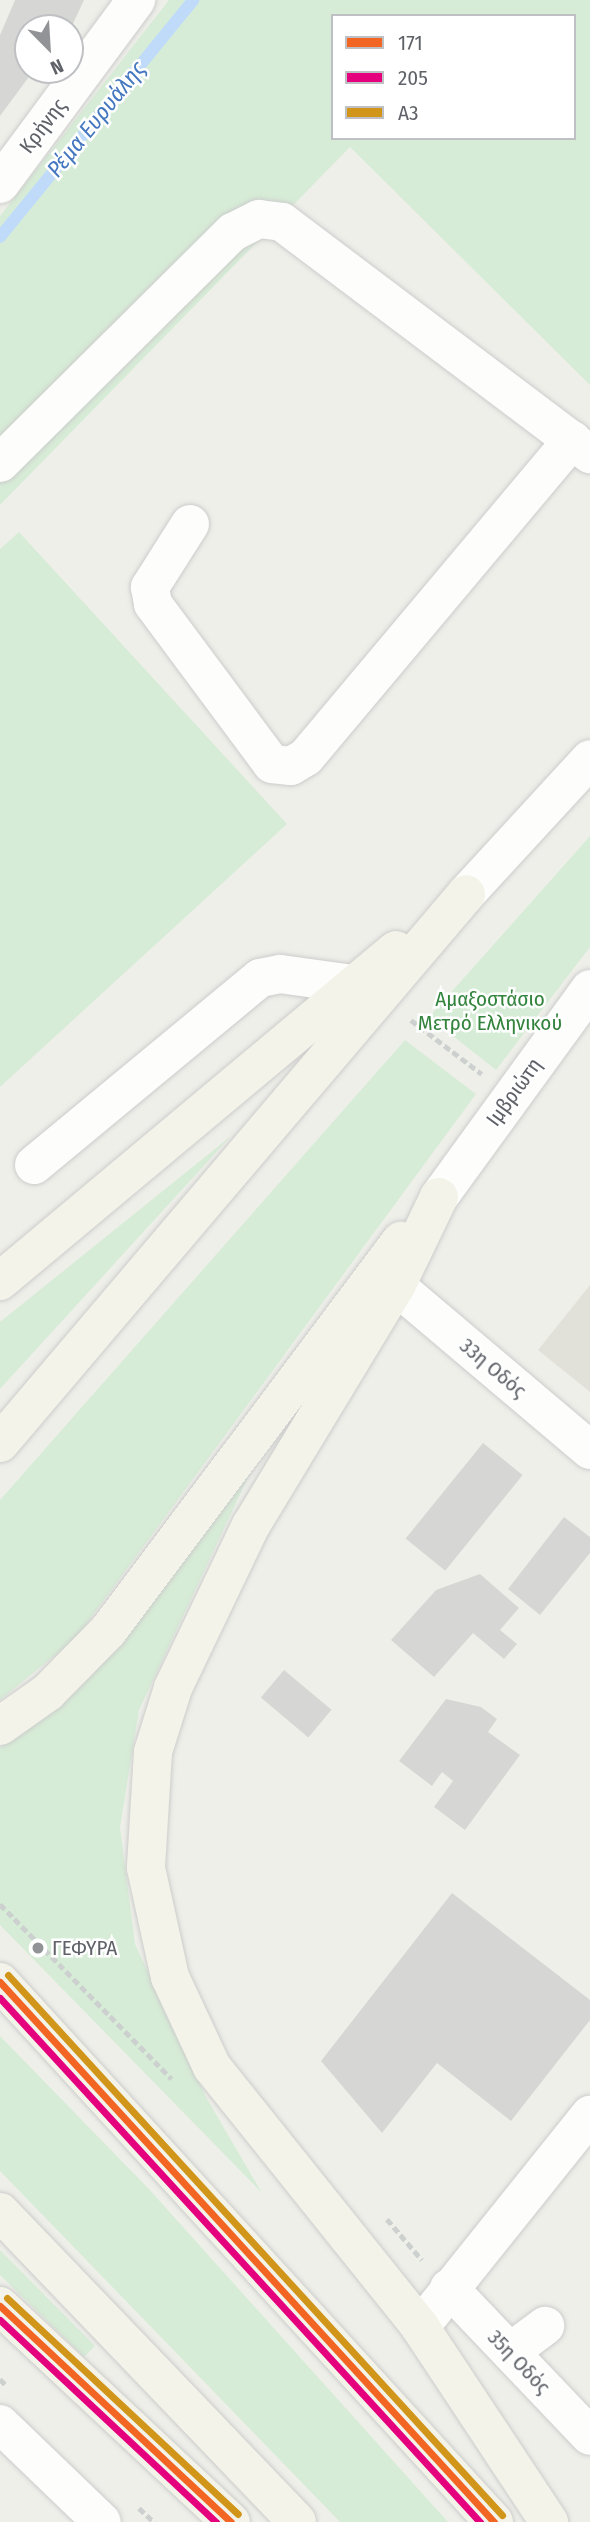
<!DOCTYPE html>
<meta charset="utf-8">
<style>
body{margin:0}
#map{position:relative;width:590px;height:2522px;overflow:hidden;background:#efefea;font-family:"Fira Sans Condensed",sans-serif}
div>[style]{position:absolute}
.education>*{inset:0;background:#e1e0d9}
.green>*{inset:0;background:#d7ecd7}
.stream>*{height:12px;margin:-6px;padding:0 6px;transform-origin:6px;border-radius:6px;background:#bfdbf9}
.building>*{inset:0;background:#d6d6d4;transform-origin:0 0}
.path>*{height:4.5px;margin-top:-2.25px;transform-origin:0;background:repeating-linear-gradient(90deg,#ccd1cf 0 7px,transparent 0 10.5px)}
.roads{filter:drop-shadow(0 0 2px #cccdcc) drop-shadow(0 0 2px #cccdcc)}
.minor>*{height:38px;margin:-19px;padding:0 19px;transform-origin:19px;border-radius:19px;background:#fdfdfc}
.major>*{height:38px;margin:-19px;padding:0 19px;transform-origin:19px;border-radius:19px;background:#f4f3e9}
.bus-1>*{height:7px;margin:-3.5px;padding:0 3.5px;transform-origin:3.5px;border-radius:3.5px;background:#f26522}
.bus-2>*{height:7px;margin:-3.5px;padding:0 3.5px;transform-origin:3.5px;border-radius:3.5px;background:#e5007d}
.bus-3>*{height:7px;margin:-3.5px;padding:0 3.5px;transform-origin:3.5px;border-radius:3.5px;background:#d1951a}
.dots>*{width:19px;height:19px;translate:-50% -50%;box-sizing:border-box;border:4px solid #fff;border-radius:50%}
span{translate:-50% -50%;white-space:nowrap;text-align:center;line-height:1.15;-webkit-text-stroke:5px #fff;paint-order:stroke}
.street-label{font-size:21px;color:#5f6268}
.park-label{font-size:21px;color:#32833c}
.poi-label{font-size:21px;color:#5f6268}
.left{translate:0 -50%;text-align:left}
.water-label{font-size:23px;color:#4477bf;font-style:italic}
.legend{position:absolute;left:331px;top:14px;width:245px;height:126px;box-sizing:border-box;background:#fff;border:2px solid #bfc0c3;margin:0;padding:9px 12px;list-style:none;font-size:21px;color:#5f6268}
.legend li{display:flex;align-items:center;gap:14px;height:35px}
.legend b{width:35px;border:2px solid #bfc0c3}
.north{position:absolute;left:14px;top:14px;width:70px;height:70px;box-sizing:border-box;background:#fff;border:2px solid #bfc0c3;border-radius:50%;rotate:156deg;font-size:19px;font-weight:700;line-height:28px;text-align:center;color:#5f6268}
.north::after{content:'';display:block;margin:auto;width:24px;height:32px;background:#919396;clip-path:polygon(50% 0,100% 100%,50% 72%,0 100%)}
</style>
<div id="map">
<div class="education">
<i style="clip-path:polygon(590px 1285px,590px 1392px,538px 1350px)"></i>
</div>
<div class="green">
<i style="clip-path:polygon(evenodd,169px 0,590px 0,590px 385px,350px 147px,0 505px,0 216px,169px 0,333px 16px,574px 16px,574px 138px,333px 138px,333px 16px)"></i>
<i style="clip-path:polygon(19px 532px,287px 824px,0 1087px,0 549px)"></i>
<i style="clip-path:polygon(590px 836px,590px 947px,496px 1070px,429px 1017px)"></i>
<i style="clip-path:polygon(405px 1040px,476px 1094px,76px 1638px,0 1700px,0 1500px)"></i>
<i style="clip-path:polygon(231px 1136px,0 1389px,0 1322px)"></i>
<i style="clip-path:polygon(252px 1469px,139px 1710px,120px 1827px,135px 1944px,206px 2097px,262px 2193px,0 1925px,0 1748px,89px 1674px)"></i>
<i style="clip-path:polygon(0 2036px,148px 2188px,448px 2522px,340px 2522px,0 2171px)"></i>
<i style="clip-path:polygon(0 2250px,95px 2346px,84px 2357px,0 2275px)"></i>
</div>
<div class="stream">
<i style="left:0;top:237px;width:306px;rotate:-50.8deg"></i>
</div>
<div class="building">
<i style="clip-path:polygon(15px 0,84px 0,71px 28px,28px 28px,28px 70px,34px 70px,0 116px,0 35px)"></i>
<i style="left:483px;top:1443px;width:51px;height:123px;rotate:39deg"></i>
<i style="clip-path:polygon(564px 1517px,590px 1537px,590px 1553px,540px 1615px,508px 1589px)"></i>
<i style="clip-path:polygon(480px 1574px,519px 1608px,500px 1630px,517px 1644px,504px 1659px,473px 1633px,434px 1677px,391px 1640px,436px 1590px)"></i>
<i style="left:284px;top:1670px;width:62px;height:36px;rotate:40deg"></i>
<i style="clip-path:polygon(446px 1699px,481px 1707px,497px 1719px,488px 1732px,520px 1755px,465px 1830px,434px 1807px,453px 1781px,442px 1772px,432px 1786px,399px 1761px)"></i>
<i style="clip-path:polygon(452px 1893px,590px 2000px,590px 2020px,511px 2121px,437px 2063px,382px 2133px,321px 2061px)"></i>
</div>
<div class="path">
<i style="left:411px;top:1020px;width:89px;rotate:37.3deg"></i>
<i style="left:0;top:1904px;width:245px;rotate:45.5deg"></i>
<i style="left:387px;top:2219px;width:54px;rotate:49.5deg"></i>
<i style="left:0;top:2379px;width:10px;rotate:45deg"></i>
<i style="left:139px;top:2508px;width:21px;rotate:43deg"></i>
</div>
<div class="roads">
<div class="minor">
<i style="left:0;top:184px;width:229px;rotate:-53.5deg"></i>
<i style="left:0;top:463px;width:328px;rotate:-44.8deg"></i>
<i style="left:233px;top:232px;width:29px;rotate:-27deg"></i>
<i style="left:259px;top:219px;width:23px;rotate:7deg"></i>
<i style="left:282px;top:222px;width:386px;rotate:37deg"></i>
<i style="left:190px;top:524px;width:75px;rotate:122.4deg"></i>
<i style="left:150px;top:587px;width:17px;rotate:80deg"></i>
<i style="left:153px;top:604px;width:199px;rotate:53.4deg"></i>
<i style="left:272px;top:764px;width:19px;rotate:6deg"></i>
<i style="left:291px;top:766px;width:17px;rotate:-31deg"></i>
<i style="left:306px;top:757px;width:414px;rotate:-50deg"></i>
<i style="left:466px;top:894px;width:183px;rotate:-47.4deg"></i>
<i style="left:34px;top:1165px;width:293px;rotate:-39.6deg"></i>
<i style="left:260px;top:978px;width:20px;rotate:-11deg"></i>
<i style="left:280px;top:974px;width:73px;rotate:7.9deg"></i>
<i style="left:439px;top:1197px;width:257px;rotate:-54deg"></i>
<i style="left:396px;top:1286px;width:254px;rotate:40.2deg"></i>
<i style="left:449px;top:2288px;width:204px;rotate:46.4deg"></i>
<i style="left:420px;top:2327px;width:272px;rotate:-51.3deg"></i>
<i style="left:510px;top:2352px;width:44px;rotate:-36.6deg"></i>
<i style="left:0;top:2424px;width:141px;rotate:43.9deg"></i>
</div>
<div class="major">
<i style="left:439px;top:1197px;width:99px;rotate:115.8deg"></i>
<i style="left:396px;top:1286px;width:280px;rotate:121.2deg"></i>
<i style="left:251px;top:1525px;width:181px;rotate:115.6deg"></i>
<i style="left:173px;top:1688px;width:67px;rotate:107.4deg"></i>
<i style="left:153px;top:1752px;width:116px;rotate:93.5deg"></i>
<i style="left:146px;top:1868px;width:112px;rotate:77.6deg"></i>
<i style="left:170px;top:1977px;width:99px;rotate:65deg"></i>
<i style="left:212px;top:2067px;width:333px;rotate:51.3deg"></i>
<i style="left:420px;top:2327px;width:234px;rotate:56.5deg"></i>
<i style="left:0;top:1281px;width:516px;rotate:-39.89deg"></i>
<i style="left:0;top:1443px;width:720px;rotate:-49.67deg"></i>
<i style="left:0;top:1726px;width:59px;rotate:-35.3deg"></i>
<i style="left:48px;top:1692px;width:86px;rotate:-45.5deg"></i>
<i style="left:108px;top:1631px;width:488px;rotate:-53.1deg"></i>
<i style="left:0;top:1982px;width:732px;rotate:47.55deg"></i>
<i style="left:0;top:2212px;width:429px;rotate:46.2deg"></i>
<i style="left:0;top:2306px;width:316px;rotate:43.1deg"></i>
</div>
</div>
<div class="bus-1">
<i style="left:0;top:1982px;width:732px;rotate:47.55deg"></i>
<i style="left:0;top:2306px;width:316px;rotate:43.1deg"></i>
</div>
<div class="bus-2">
<i style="left:0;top:1998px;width:711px;rotate:47.51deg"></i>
<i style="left:0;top:2320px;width:296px;rotate:43.1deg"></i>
</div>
<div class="bus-3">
<i style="left:8px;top:1975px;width:732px;rotate:47.55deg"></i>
<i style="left:7px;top:2298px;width:316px;rotate:43.1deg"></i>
</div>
<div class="dots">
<i style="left:38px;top:1948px;background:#919396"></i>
</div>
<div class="street-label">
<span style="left:43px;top:126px;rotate:-53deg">Κρήνης</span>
<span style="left:514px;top:1092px;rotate:-54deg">Ιμβριώτη</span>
<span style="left:493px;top:1368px;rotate:40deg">33η Οδός</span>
<span style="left:519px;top:2362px;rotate:46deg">35η Οδός</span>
</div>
<div class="park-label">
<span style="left:490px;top:1011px">Αμαξοστάσιο<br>Μετρό Ελληνικού</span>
</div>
<div class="poi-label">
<span class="left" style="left:52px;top:1948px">ΓΕΦΥΡΑ</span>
</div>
<div class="water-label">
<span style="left:96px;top:119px;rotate:-51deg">Ρέμα Ευρυάλης</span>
</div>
<ul class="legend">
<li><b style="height:9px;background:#f26522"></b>171</li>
<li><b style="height:9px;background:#e5007d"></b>205</li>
<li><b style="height:9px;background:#d1951a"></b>Α3</li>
</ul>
<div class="north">N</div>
</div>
